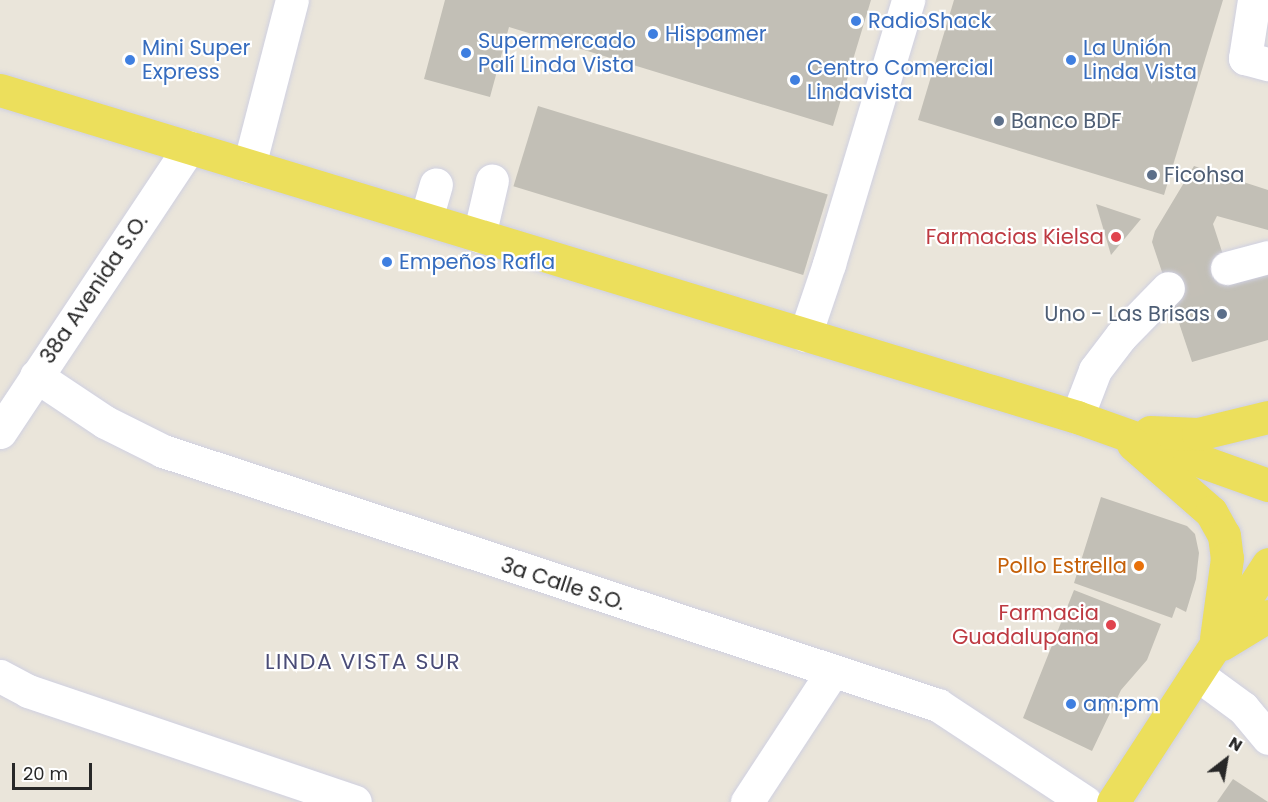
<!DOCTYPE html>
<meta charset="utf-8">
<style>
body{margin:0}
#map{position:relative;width:1268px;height:802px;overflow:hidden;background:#eae5da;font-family:Poppins,sans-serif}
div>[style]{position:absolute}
.building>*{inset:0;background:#c2bfb6;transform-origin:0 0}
.minor-tunnel>*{height:33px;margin-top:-16.5px;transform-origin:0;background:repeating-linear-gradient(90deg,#c3bfb6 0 33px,transparent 0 49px)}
.roads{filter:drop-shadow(0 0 2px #cfd0e1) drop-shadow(0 0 2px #cfd0e1)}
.minor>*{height:33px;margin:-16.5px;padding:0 16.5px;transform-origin:16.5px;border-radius:16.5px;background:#fff}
.major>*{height:33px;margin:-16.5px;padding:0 16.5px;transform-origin:16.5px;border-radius:16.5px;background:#ecdf5c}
.dots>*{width:16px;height:16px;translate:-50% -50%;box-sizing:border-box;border:3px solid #fff;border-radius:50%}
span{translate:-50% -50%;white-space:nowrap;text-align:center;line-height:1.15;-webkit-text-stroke:4.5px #fff;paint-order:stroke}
.shop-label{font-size:21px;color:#366cbe}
.left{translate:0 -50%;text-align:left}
.service-label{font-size:21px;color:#4e5e75}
.right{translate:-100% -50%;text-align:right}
.health-label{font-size:21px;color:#be3a42}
.street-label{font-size:21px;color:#282828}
.food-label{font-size:21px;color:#c56008}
.neighbourhood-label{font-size:22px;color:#4a4c77;letter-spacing:1.5px}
.north{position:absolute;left:1196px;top:730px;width:60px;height:60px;-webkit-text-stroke:4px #fff;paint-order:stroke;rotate:31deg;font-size:16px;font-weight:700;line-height:24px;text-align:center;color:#282828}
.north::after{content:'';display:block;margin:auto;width:21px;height:27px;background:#282828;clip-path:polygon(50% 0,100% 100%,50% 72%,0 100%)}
.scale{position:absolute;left:12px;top:763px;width:80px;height:27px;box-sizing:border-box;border:3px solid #282828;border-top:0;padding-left:8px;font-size:18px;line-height:21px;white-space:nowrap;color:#282828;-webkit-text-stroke:4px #fff;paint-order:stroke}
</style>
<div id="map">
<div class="building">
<i style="clip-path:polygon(445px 0,871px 0,833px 126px,509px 27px,490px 97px,424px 79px)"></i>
<i style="clip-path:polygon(954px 0,1223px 0,1164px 195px,918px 120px)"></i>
<i style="left:538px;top:106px;width:303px;height:84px;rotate:17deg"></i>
<i style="clip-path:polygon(1194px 166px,1268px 190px,1268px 230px,1217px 216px,1213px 224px,1229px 273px,1268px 263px,1268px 340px,1192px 362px,1152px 242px,1155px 231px)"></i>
<i style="clip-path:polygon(1096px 204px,1141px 219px,1111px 255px)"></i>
<i style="clip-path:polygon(1101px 497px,1187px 526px,1195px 534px,1199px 553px,1196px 579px,1186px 612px,1176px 607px,1172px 618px,1074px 583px)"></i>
<i style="clip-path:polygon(1074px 590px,1161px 624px,1147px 660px,1121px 690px,1092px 751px,1023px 718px)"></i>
<i style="clip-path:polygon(1233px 779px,1268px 802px,1217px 802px)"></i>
</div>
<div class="minor-tunnel">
<i style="left:1168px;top:288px;width:62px;rotate:-18.7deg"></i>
</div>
<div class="roads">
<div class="minor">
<i style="left:1254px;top:0;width:59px;rotate:98.8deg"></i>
<i style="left:1245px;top:58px;width:24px;rotate:15deg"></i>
<i style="left:249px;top:166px;width:171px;rotate:-75.5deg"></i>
<i style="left:426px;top:219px;width:36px;rotate:-74deg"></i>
<i style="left:479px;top:236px;width:57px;rotate:-76.9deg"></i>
<i style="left:1227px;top:268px;width:42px;rotate:-15deg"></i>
<i style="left:805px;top:335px;width:75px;rotate:-71.3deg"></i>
<i style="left:829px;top:264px;width:276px;rotate:-73.3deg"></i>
<i style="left:36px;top:376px;width:83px;rotate:33.7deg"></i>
<i style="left:105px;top:422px;width:65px;rotate:26.6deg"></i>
<i style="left:163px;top:451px;width:816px;rotate:18.15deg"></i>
<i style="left:938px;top:705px;width:176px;rotate:33.4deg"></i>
<i style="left:1077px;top:417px;width:50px;rotate:-69deg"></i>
<i style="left:1095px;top:370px;width:43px;rotate:-52.6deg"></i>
<i style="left:1121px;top:336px;width:67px;rotate:-45.6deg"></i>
<i style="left:0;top:432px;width:342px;rotate:-56.4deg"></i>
<i style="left:1198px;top:675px;width:56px;rotate:36.3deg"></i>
<i style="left:1243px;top:708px;width:39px;rotate:50deg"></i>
<i style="left:0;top:676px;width:32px;rotate:28deg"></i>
<i style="left:28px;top:691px;width:345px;rotate:18.7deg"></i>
<i style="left:747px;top:802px;width:155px;rotate:-56.8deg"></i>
</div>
<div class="major">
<i style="left:0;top:90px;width:1126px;rotate:16.89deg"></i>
<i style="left:1077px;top:417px;width:203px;rotate:19.6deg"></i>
<i style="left:1150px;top:432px;width:48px;rotate:2.4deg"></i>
<i style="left:1198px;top:434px;width:72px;rotate:-13.7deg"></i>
<i style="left:1133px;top:444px;width:103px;rotate:41.1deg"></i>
<i style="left:1211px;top:512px;width:26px;rotate:61deg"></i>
<i style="left:1224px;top:535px;width:23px;rotate:83deg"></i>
<i style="left:1227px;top:558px;width:81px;rotate:97.8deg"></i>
<i style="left:1222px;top:644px;width:54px;rotate:-31.3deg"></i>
<i style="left:1113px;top:802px;width:284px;rotate:-56.9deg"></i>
</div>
</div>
<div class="dots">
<i style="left:856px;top:21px;background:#3f7fe0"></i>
<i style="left:653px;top:34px;background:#3f7fe0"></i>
<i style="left:466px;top:53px;background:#3f7fe0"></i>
<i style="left:130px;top:60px;background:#3f7fe0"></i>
<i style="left:1071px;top:60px;background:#3f7fe0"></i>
<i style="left:795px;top:80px;background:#3f7fe0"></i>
<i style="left:999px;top:121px;background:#5c6f8a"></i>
<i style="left:1152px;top:175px;background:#5c6f8a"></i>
<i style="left:1116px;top:237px;background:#e0444e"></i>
<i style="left:387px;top:262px;background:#3f7fe0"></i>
<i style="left:1222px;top:314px;background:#5c6f8a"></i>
<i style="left:1139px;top:566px;background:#e8710a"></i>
<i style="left:1111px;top:625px;background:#e0444e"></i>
<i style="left:1071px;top:704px;background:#3f7fe0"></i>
</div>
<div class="shop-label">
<span class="left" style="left:868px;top:21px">RadioShack</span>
<span class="left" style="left:665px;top:34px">Hispamer</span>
<span class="left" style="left:478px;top:53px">Supermercado<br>Palí Linda Vista</span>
<span class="left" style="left:142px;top:60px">Mini Super<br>Express</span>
<span class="left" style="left:1083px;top:60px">La Unión<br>Linda Vista</span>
<span class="left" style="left:807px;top:80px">Centro Comercial<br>Lindavista</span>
<span class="left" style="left:399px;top:262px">Empeños Rafla</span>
<span class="left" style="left:1083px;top:704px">am:pm</span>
</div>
<div class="service-label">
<span class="left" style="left:1011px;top:121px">Banco BDF</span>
<span class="left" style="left:1164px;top:175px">Ficohsa</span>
<span class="right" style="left:1210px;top:314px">Uno - Las Brisas</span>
</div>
<div class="health-label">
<span class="right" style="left:1104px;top:237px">Farmacias Kielsa</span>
<span class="right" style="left:1099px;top:625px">Farmacia<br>Guadalupana</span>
</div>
<div class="street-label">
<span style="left:94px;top:289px;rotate:-56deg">38a Avenida S.O.</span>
<span style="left:563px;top:584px;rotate:18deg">3a Calle S.O.</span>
</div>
<div class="food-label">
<span class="right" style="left:1127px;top:566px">Pollo Estrella</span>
</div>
<div class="neighbourhood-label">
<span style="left:363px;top:662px">LINDA VISTA SUR</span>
</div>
<div class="north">N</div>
<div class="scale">20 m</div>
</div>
